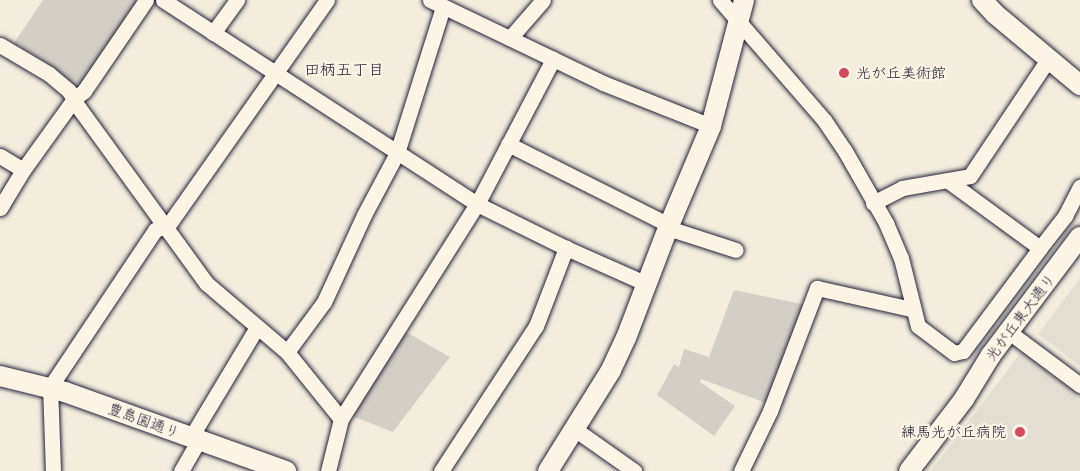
<!DOCTYPE html>
<meta charset="utf-8">
<style>
body{margin:0}
#map{position:relative;width:1080px;height:471px;overflow:hidden;background:#f3edde;font-family:Mali,"Klee One",sans-serif}
div>[style]{position:absolute}
.built>*{inset:0;background:#e3ded2}
.green>*{inset:0;background:#d4cfc6}
.roads{filter:drop-shadow(0 0 2px #22223b) drop-shadow(0 0 2px #22223b)}
.minor>*{height:15px;margin:-7.5px;padding:0 7.5px;transform-origin:7.5px;border-radius:7.5px;background:#fcf5e5}
.tertiary>*{height:20px;margin:-10px;padding:0 10px;transform-origin:10px;border-radius:10px;background:#fcf5e5}
.dots>*{width:16px;height:16px;translate:-50% -50%;box-sizing:border-box;border:3px solid #fcf5e5;border-radius:50%}
span{translate:-50% -50%;white-space:nowrap;text-align:center;line-height:1.15;-webkit-text-stroke:4.5px #fcf5e5;paint-order:stroke}
.poi-label{font-size:15px;color:#22223b}
.left{translate:0 -50%;text-align:left}
.right{translate:-100% -50%;text-align:right}
.street-label{font-size:15px;color:#22223b}
.neighbourhood-label{font-size:16px;color:#22223b}
</style>
<div id="map">
<div class="built">
<i style="clip-path:polygon(1080px 278px,1080px 366px,1038px 334px)"></i>
<i style="clip-path:polygon(1022px 351px,1080px 394px,1080px 471px,931px 471px)"></i>
</div>
<div class="green">
<i style="clip-path:polygon(43px 0,136px 0,137px 2px,81px 83px,74px 84px,49px 64px,14px 43px)"></i>
<i style="clip-path:polygon(734px 290px,806px 305px,769px 404px,701px 379px,700px 382px,735px 406px,714px 436px,657px 395px,674px 364px,679px 367px,684px 349px,709px 357px)"></i>
<i style="clip-path:polygon(406px 332px,450px 357px,393px 432px,352px 416px)"></i>
</div>
<div class="roads">
<div class="minor">
<i style="left:163px;top:0;width:374px;rotate:33deg"></i>
<i style="left:477px;top:204px;width:99px;rotate:26.3deg"></i>
<i style="left:566px;top:248px;width:89px;rotate:24deg"></i>
<i style="left:430px;top:0;width:192px;rotate:25.6deg"></i>
<i style="left:603px;top:83px;width:116px;rotate:21.7deg"></i>
<i style="left:720px;top:0;width:159px;rotate:49.1deg"></i>
<i style="left:824px;top:120px;width:37px;rotate:56deg"></i>
<i style="left:845px;top:151px;width:83px;rotate:60.3deg"></i>
<i style="left:886px;top:223px;width:38px;rotate:67deg"></i>
<i style="left:901px;top:258px;width:70px;rotate:76deg"></i>
<i style="left:918px;top:326px;width:45px;rotate:36.9deg"></i>
<i style="left:954px;top:353px;width:9px;rotate:-13deg"></i>
<i style="left:963px;top:351px;width:129px;rotate:-53.2deg"></i>
<i style="left:1040px;top:248px;width:115px;rotate:-143.8deg"></i>
<i style="left:213px;top:33px;width:41px;rotate:-54deg"></i>
<i style="left:510px;top:38px;width:50px;rotate:-49deg"></i>
<i style="left:0;top:45px;width:57px;rotate:30.6deg"></i>
<i style="left:49px;top:74px;width:26px;rotate:40deg"></i>
<i style="left:69px;top:91px;width:20px;rotate:60deg"></i>
<i style="left:79px;top:108px;width:216px;rotate:54deg"></i>
<i style="left:206px;top:283px;width:106px;rotate:40.4deg"></i>
<i style="left:287px;top:352px;width:86px;rotate:51.1deg"></i>
<i style="left:508px;top:144px;width:180px;rotate:26.7deg"></i>
<i style="left:0;top:156px;width:27px;rotate:31deg"></i>
<i style="left:873px;top:203px;width:33px;rotate:-27deg"></i>
<i style="left:902px;top:188px;width:69px;rotate:-10deg"></i>
<i style="left:970px;top:176px;width:142px;rotate:-56.2deg"></i>
<i style="left:0;top:208px;width:44px;rotate:-58.8deg"></i>
<i style="left:23px;top:170px;width:87px;rotate:-54.3deg"></i>
<i style="left:74px;top:99px;width:13px;rotate:-39deg"></i>
<i style="left:84px;top:91px;width:110px;rotate:-55.7deg"></i>
<i style="left:668px;top:228px;width:71px;rotate:17.9deg"></i>
<i style="left:1040px;top:248px;width:41px;rotate:-52deg"></i>
<i style="left:1065px;top:216px;width:33px;rotate:-63deg"></i>
<i style="left:1017px;top:338px;width:79px;rotate:36.7deg"></i>
<i style="left:287px;top:352px;width:62px;rotate:-53.5deg"></i>
<i style="left:324px;top:302px;width:96px;rotate:-65.3deg"></i>
<i style="left:364px;top:215px;width:70px;rotate:-62deg"></i>
<i style="left:397px;top:153px;width:153px;rotate:-72.5deg"></i>
<i style="left:573px;top:428px;width:75px;rotate:35.2deg"></i>
<i style="left:191px;top:437px;width:128px;rotate:-59deg"></i>
<i style="left:53px;top:471px;width:84px;rotate:-92deg"></i>
<i style="left:50px;top:387px;width:189px;rotate:-56.2deg"></i>
<i style="left:155px;top:230px;width:15px;rotate:-23deg"></i>
<i style="left:169px;top:224px;width:274px;rotate:-54.8deg"></i>
<i style="left:181px;top:471px;width:36px;rotate:-60deg"></i>
<i style="left:328px;top:471px;width:54px;rotate:-76deg"></i>
<i style="left:341px;top:419px;width:254px;rotate:-57.7deg"></i>
<i style="left:477px;top:204px;width:164px;rotate:-62.3deg"></i>
<i style="left:441px;top:471px;width:173px;rotate:-56.8deg"></i>
<i style="left:536px;top:326px;width:84px;rotate:-69deg"></i>
<i style="left:741px;top:471px;width:67px;rotate:-64.2deg"></i>
<i style="left:770px;top:411px;width:132px;rotate:-69.1deg"></i>
<i style="left:817px;top:288px;width:96px;rotate:12.6deg"></i>
</div>
<div class="tertiary">
<i style="left:982px;top:0;width:19px;rotate:47deg"></i>
<i style="left:995px;top:14px;width:111px;rotate:39.9deg"></i>
<i style="left:0;top:376px;width:67px;rotate:13.8deg"></i>
<i style="left:65px;top:392px;width:235px;rotate:19.7deg"></i>
<i style="left:548px;top:471px;width:119px;rotate:-58deg"></i>
<i style="left:611px;top:370px;width:35px;rotate:-65deg"></i>
<i style="left:626px;top:338px;width:118px;rotate:-69.1deg"></i>
<i style="left:668px;top:228px;width:111px;rotate:-67.1deg"></i>
<i style="left:711px;top:126px;width:130px;rotate:-75.3deg"></i>
<i style="left:909px;top:471px;width:91px;rotate:-52.6deg"></i>
<i style="left:964px;top:399px;width:52px;rotate:-58.5deg"></i>
<i style="left:991px;top:355px;width:148px;rotate:-53deg"></i>
</div>
</div>
<div class="dots">
<i style="left:844px;top:73px;background:#d1495b"></i>
<i style="left:1020px;top:432px;background:#d1495b"></i>
</div>
<div class="poi-label">
<span class="left" style="left:856px;top:73px">光が丘美術館</span>
<span class="right" style="left:1006px;top:432px">練馬光が丘病院</span>
</div>
<div class="street-label">
<span style="left:1020px;top:317px;rotate:-53deg">光が丘東大通り</span>
<span style="left:144px;top:420px;rotate:20deg">豊島園通り</span>
</div>
<div class="neighbourhood-label">
<span style="left:344px;top:69px">田柄五丁目</span>
</div>
</div>
